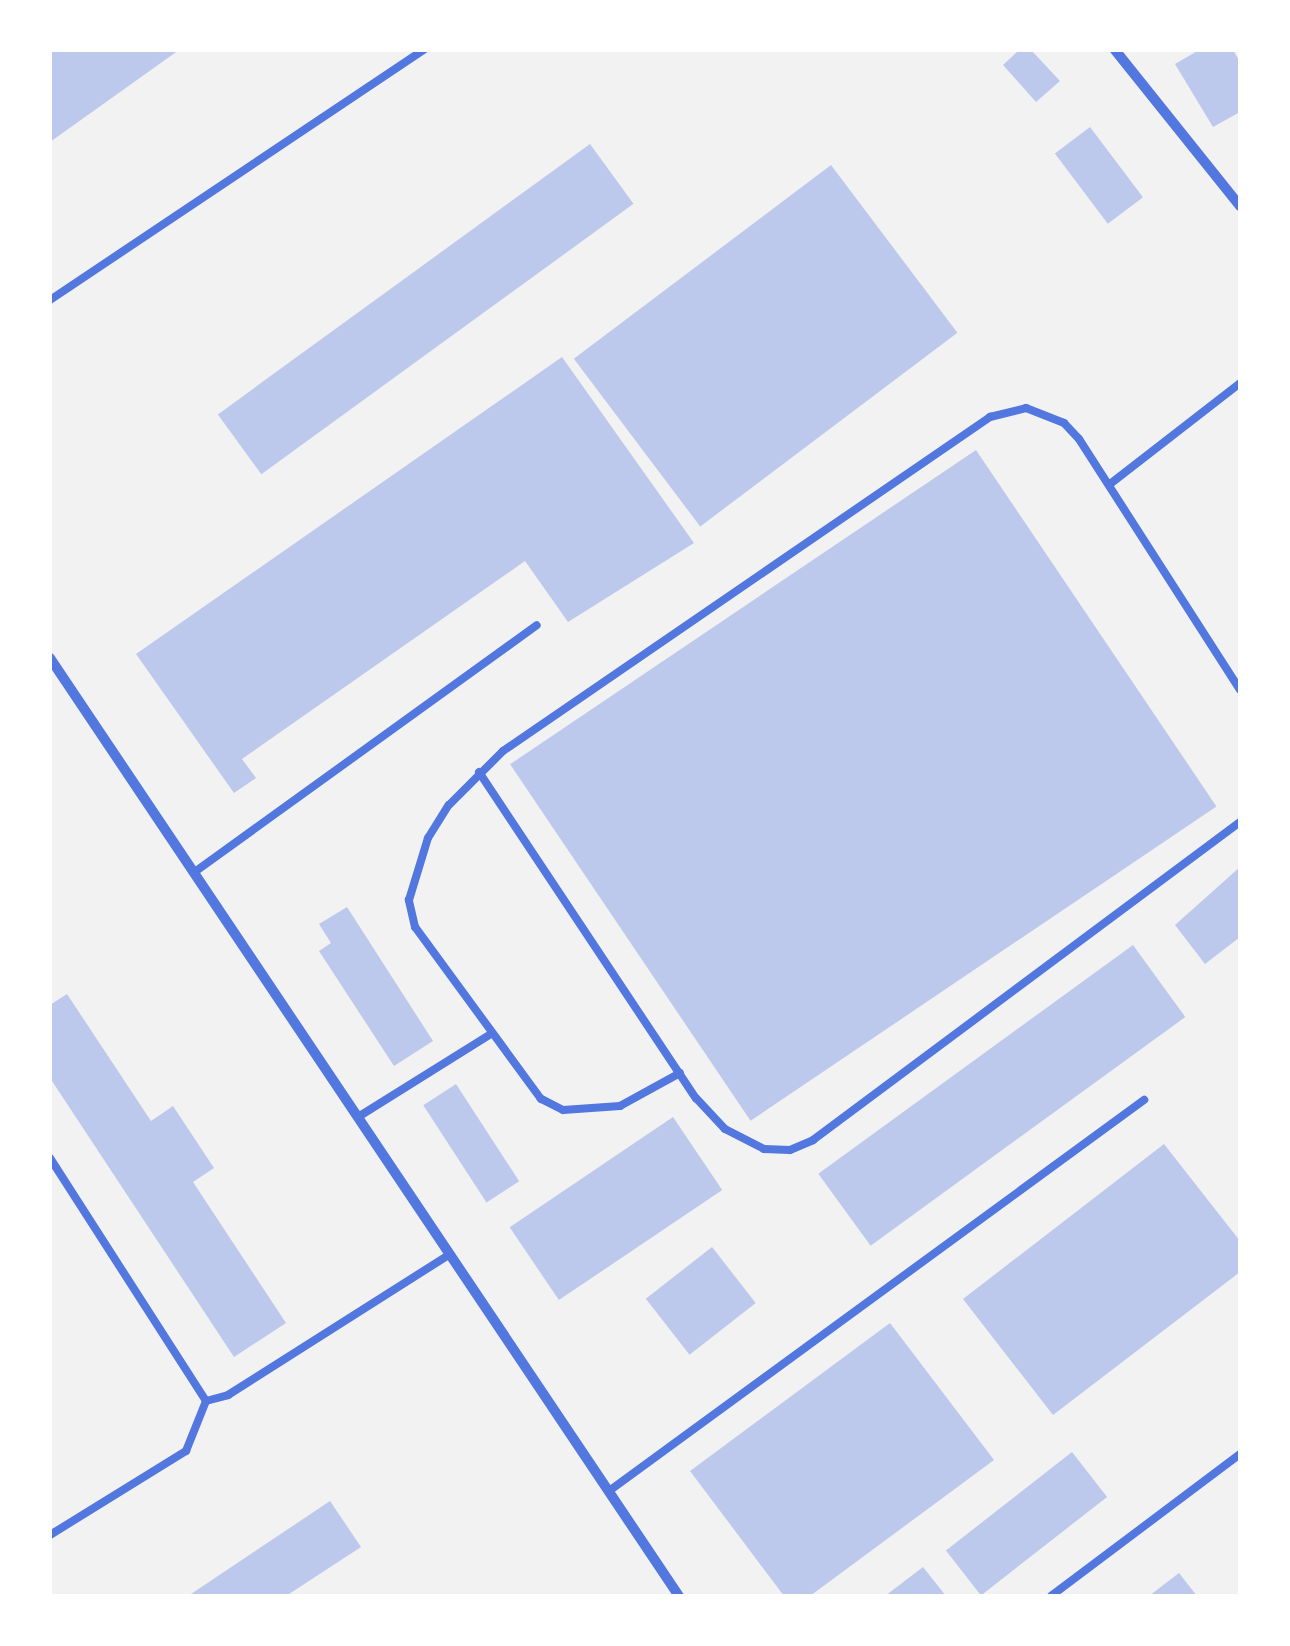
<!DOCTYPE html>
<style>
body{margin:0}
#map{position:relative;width:1290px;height:1646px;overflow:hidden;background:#f2f2f2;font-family:"Noto Sans",sans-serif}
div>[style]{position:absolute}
.building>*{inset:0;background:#bdc9ec;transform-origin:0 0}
.service>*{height:8px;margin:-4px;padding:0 4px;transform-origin:4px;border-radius:4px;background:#5277de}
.minor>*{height:10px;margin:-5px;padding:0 5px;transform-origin:5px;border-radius:5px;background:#5277de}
span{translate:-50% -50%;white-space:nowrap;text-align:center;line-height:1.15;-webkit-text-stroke:8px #fff;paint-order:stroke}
.frame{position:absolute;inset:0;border:52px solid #fff;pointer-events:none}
</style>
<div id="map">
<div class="building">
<i style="clip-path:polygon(50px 50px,179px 50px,50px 142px)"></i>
<i style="clip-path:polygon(1019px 50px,1031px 50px,1060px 81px,1036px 102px,1003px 65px)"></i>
<i style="clip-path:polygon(1199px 50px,1233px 50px,1240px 62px,1240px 112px,1213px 127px,1175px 64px)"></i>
<i style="left:1090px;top:127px;width:88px;height:44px;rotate:53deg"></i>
<i style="left:590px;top:144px;width:74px;height:460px;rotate:54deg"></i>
<i style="left:831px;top:165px;width:210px;height:322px;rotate:53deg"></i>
<i style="clip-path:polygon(562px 357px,694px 543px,568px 622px,525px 561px,242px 759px,256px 778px,234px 793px,136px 654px)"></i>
<i style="left:976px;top:450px;width:430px;height:562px;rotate:56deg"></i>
<i style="clip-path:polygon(1240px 867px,1240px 937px,1205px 964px,1175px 925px)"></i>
<i style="clip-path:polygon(347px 907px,433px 1041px,394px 1066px,319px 951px,331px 943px,319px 924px)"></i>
<i style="left:1133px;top:945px;width:89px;height:389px;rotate:54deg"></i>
<i style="clip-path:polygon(67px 994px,151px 1121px,173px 1106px,214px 1168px,193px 1182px,286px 1323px,234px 1357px,50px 1078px,50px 1005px)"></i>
<i style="left:456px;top:1084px;width:116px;height:39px;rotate:57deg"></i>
<i style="left:673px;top:1117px;width:88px;height:197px;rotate:56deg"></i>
<i style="clip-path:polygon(1164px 1144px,1240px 1241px,1240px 1272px,1053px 1415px,963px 1299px)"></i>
<i style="left:712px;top:1247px;width:71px;height:84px;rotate:52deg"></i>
<i style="clip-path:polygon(890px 1323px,994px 1460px,810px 1596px,784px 1596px,690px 1471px)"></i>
<i style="left:1072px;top:1452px;width:57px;height:160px;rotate:52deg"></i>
<i style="clip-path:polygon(330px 1501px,361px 1547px,286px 1596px,188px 1596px)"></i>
<i style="clip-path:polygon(923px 1567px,946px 1596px,885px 1596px)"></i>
<i style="clip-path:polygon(1179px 1573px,1197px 1596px,1149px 1596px)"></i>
</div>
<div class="service">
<i style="left:50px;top:300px;width:450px;rotate:-33.8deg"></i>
<i style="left:1110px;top:484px;width:165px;rotate:-37.8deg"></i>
<i style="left:479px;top:772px;width:392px;rotate:56.4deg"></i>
<i style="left:696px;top:1098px;width:42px;rotate:46.9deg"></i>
<i style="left:725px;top:1129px;width:44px;rotate:27.1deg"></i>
<i style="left:764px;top:1149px;width:26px;rotate:2deg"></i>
<i style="left:790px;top:1150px;width:25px;rotate:-23deg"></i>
<i style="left:813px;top:1140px;width:532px;rotate:-36.68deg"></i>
<i style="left:196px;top:871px;width:420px;rotate:-35.8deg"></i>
<i style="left:680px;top:1073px;width:68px;rotate:151.2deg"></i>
<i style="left:620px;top:1106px;width:57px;rotate:176deg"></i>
<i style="left:563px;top:1110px;width:25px;rotate:-153deg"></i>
<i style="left:541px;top:1099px;width:213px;rotate:-126.2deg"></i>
<i style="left:415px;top:927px;width:28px;rotate:-103deg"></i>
<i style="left:409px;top:900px;width:65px;rotate:-73deg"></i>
<i style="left:428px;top:838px;width:39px;rotate:-58deg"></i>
<i style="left:449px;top:805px;width:76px;rotate:-45deg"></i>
<i style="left:503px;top:751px;width:591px;rotate:-34.44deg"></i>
<i style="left:990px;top:417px;width:37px;rotate:-14deg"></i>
<i style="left:1026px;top:408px;width:41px;rotate:21.5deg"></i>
<i style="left:1064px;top:423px;width:22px;rotate:47deg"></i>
<i style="left:1079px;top:439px;width:298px;rotate:57.3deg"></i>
<i style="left:358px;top:1117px;width:155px;rotate:-32deg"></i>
<i style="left:50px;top:1158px;width:289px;rotate:57.3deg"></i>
<i style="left:206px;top:1401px;width:23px;rotate:-15deg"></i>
<i style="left:228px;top:1395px;width:263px;rotate:-32.4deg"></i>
<i style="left:609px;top:1491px;width:663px;rotate:-36.16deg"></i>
<i style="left:50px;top:1535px;width:160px;rotate:-31.7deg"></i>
<i style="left:186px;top:1451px;width:54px;rotate:-68.2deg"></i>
<i style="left:1051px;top:1596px;width:236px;rotate:-36.9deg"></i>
</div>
<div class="minor">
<i style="left:1115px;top:50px;width:200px;rotate:51.3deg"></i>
<i style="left:50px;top:658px;width:1129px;rotate:56.16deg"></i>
</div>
<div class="frame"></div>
</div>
